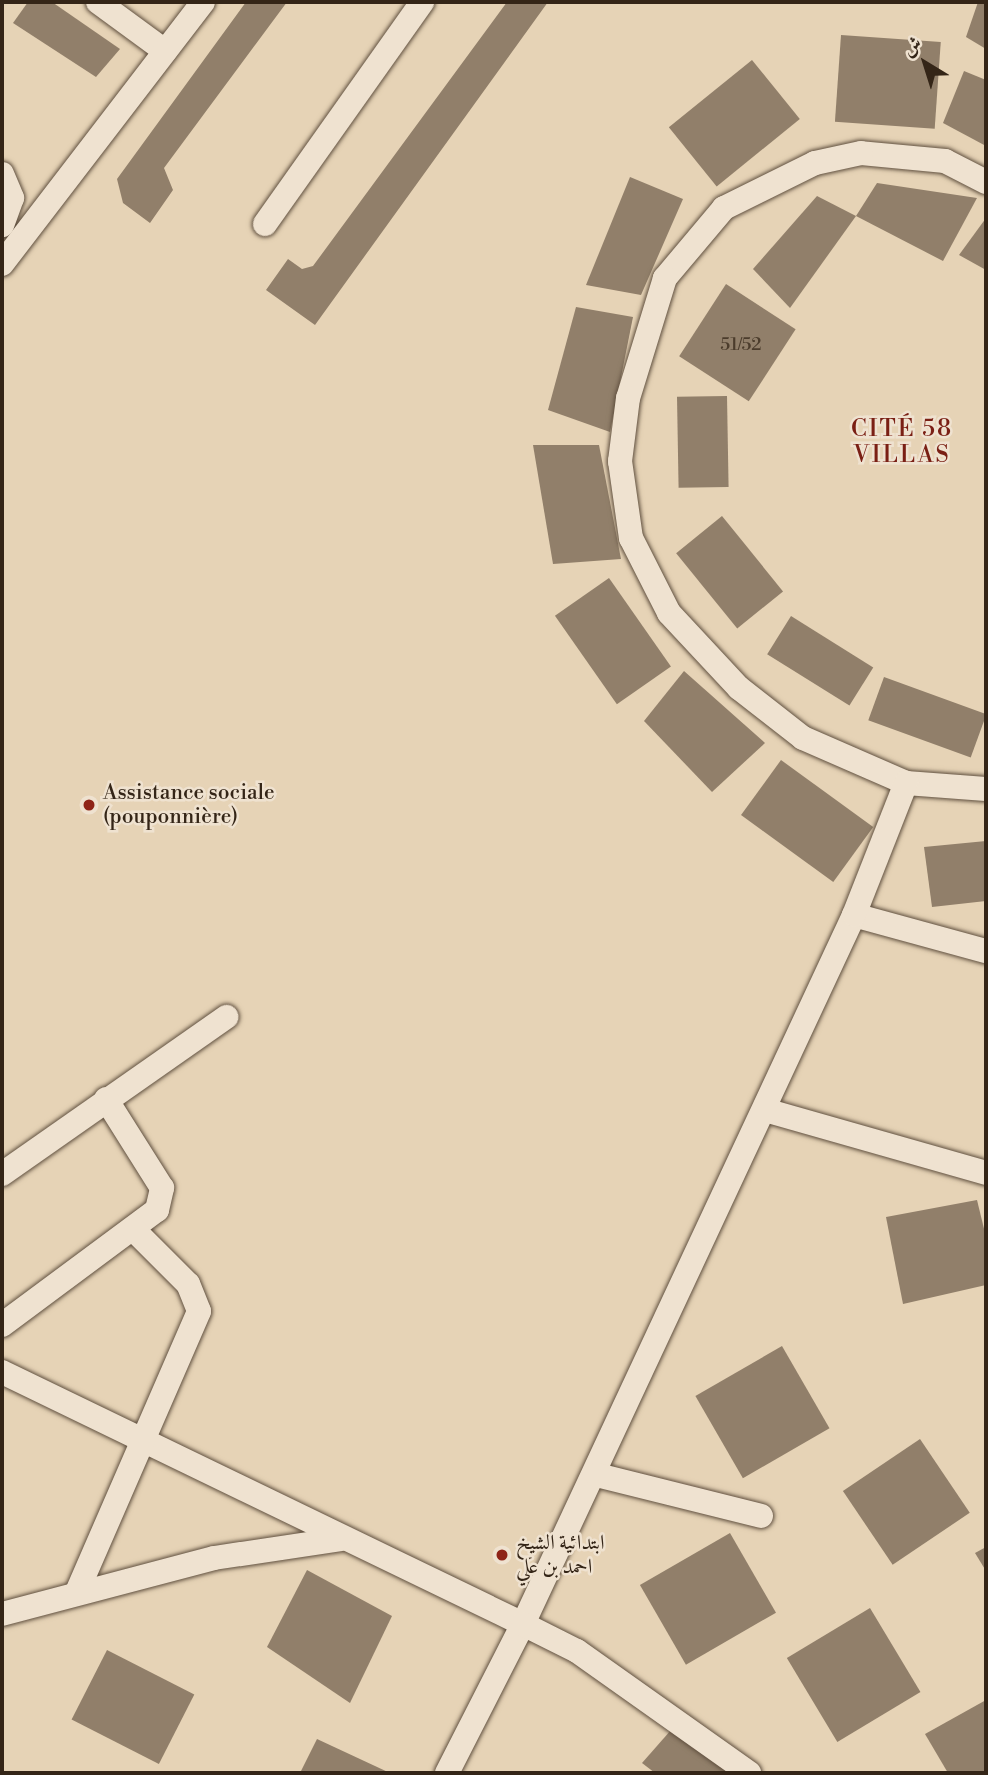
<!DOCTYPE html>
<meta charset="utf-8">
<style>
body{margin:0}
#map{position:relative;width:988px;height:1775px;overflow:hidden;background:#e6d3b6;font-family:"Libre Bodoni",Amiri,serif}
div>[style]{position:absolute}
.building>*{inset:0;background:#917f6a;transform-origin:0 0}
.roads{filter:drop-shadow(0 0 2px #60503f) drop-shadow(0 0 2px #60503f)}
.street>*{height:24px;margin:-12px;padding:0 12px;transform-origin:12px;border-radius:12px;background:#efe2d0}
.dots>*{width:19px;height:19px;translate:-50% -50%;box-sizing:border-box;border:4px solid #efe2d0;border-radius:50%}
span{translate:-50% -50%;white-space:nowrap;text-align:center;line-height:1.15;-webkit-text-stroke:5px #efe2d0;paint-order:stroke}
.number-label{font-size:18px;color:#4b3c2c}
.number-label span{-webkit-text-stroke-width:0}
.poi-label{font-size:21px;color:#342517}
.left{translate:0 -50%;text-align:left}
.neighbourhood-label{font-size:23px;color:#7a1f14;letter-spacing:2px}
.frame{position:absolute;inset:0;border:4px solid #342517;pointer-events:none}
.north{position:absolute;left:890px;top:28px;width:70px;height:70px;-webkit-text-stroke:5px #efe2d0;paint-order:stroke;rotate:322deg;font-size:19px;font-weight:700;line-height:28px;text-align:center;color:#342517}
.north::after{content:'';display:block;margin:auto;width:24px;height:32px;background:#342517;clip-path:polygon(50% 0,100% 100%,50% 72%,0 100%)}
</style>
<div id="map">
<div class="building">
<i style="clip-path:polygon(28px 2px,52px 2px,120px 49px,96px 77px,13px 23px)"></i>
<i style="clip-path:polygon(246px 2px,287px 2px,164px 168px,173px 190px,150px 223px,123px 203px,117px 179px)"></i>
<i style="clip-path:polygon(507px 2px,548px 2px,315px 325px,266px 290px,288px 259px,302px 269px,313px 266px)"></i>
<i style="clip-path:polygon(978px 2px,986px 2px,986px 49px,966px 37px)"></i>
<i style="left:841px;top:35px;width:100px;height:87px;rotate:4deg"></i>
<i style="left:752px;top:60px;width:76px;height:107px;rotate:51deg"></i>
<i style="clip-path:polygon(964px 71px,986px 80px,986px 146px,943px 123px)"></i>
<i style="clip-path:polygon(630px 177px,683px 199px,641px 295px,586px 285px)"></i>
<i style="clip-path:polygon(877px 183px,977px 198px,943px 261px,856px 216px)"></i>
<i style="clip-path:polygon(817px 196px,856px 216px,790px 308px,753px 269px)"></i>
<i style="clip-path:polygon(986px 218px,986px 270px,959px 255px)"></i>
<i style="left:726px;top:284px;width:83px;height:86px;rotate:33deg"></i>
<i style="clip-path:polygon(576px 307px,633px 317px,610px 432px,548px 410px)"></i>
<i style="left:727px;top:396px;width:91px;height:50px;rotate:89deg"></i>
<i style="clip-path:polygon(533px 445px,599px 445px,621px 559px,553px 564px)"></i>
<i style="left:722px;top:516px;width:97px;height:59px;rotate:51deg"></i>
<i style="left:609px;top:578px;width:108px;height:66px;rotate:55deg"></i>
<i style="left:791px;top:616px;width:97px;height:45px;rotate:32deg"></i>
<i style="clip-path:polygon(684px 671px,765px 743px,712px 792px,644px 721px)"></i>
<i style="left:884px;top:677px;width:109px;height:46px;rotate:20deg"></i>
<i style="left:781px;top:760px;width:114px;height:68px;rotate:36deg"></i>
<i style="clip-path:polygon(986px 841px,986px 901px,932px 907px,924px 847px)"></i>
<i style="clip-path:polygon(977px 1200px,986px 1237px,986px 1285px,903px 1304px,886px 1217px)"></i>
<i style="left:782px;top:1346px;width:95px;height:100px;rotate:60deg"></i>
<i style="left:920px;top:1439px;width:89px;height:93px;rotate:56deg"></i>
<i style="left:730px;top:1533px;width:92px;height:104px;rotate:60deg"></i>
<i style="clip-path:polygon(986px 1547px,986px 1571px,975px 1553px)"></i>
<i style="clip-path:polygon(307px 1570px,392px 1616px,350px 1703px,267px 1647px)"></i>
<i style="left:870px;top:1608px;width:98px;height:97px;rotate:59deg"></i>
<i style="left:107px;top:1650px;width:98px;height:78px;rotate:27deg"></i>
<i style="clip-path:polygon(986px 1700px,986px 1773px,948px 1773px,925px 1734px)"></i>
<i style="clip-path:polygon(671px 1730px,732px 1773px,655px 1773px,642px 1763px)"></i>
<i style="clip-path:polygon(317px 1739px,390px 1773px,300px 1773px)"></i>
</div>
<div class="roads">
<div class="street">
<i style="left:98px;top:2px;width:83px;rotate:36.2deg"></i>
<i style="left:2px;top:174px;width:26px;rotate:67deg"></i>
<i style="left:12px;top:198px;width:29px;rotate:110deg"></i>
<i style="left:986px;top:182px;width:46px;rotate:-152.9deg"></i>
<i style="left:945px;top:161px;width:84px;rotate:-174.6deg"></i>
<i style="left:861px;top:153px;width:47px;rotate:167.7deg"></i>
<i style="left:815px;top:163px;width:102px;rotate:153.7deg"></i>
<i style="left:724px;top:208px;width:92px;rotate:130.1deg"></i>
<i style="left:665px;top:278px;width:126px;rotate:107.1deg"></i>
<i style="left:628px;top:398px;width:64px;rotate:97.2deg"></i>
<i style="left:620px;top:461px;width:78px;rotate:81.9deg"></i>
<i style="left:631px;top:538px;width:84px;rotate:63.1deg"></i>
<i style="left:669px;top:613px;width:103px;rotate:47deg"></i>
<i style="left:739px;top:688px;width:81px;rotate:38deg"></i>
<i style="left:803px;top:738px;width:112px;rotate:23.6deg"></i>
<i style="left:906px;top:783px;width:80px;rotate:4.3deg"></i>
<i style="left:265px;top:224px;width:272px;rotate:-54.7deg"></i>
<i style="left:2px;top:264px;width:330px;rotate:-52.5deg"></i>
<i style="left:854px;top:915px;width:137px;rotate:15.3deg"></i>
<i style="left:765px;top:1110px;width:230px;rotate:15.9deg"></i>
<i style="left:2px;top:1174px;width:274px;rotate:-35deg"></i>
<i style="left:2px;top:1325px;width:193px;rotate:-36.6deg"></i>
<i style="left:157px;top:1210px;width:23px;rotate:-77deg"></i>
<i style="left:162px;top:1188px;width:105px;rotate:-122.2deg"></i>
<i style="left:2px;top:1372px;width:579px;rotate:25.81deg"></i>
<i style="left:523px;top:1624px;width:782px;rotate:-64.97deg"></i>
<i style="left:854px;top:915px;width:142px;rotate:-68.5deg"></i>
<i style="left:597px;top:1475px;width:169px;rotate:14deg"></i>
<i style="left:77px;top:1592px;width:306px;rotate:-66.5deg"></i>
<i style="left:199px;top:1311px;width:29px;rotate:-112deg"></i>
<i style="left:188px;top:1284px;width:76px;rotate:-135deg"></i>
<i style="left:2px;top:1614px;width:219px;rotate:-14.8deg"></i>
<i style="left:214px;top:1558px;width:128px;rotate:-8.5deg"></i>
<i style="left:447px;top:1773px;width:167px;rotate:-63deg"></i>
<i style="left:523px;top:1624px;width:60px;rotate:26.6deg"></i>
<i style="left:577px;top:1651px;width:211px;rotate:35.3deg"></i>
</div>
</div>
<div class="dots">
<i style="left:89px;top:805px;background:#8f2418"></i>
<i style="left:502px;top:1555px;background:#8f2418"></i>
</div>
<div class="number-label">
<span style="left:741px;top:345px">51/52</span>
</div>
<div class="poi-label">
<span class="left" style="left:103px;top:805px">Assistance sociale<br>(pouponnière)</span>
<span class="left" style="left:516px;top:1555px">ابتدائية الشيخ<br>احمد بن علي</span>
</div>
<div class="neighbourhood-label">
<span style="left:902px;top:442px">CITÉ 58<br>VILLAS</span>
</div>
<div class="frame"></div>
<div class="north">ش</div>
</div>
